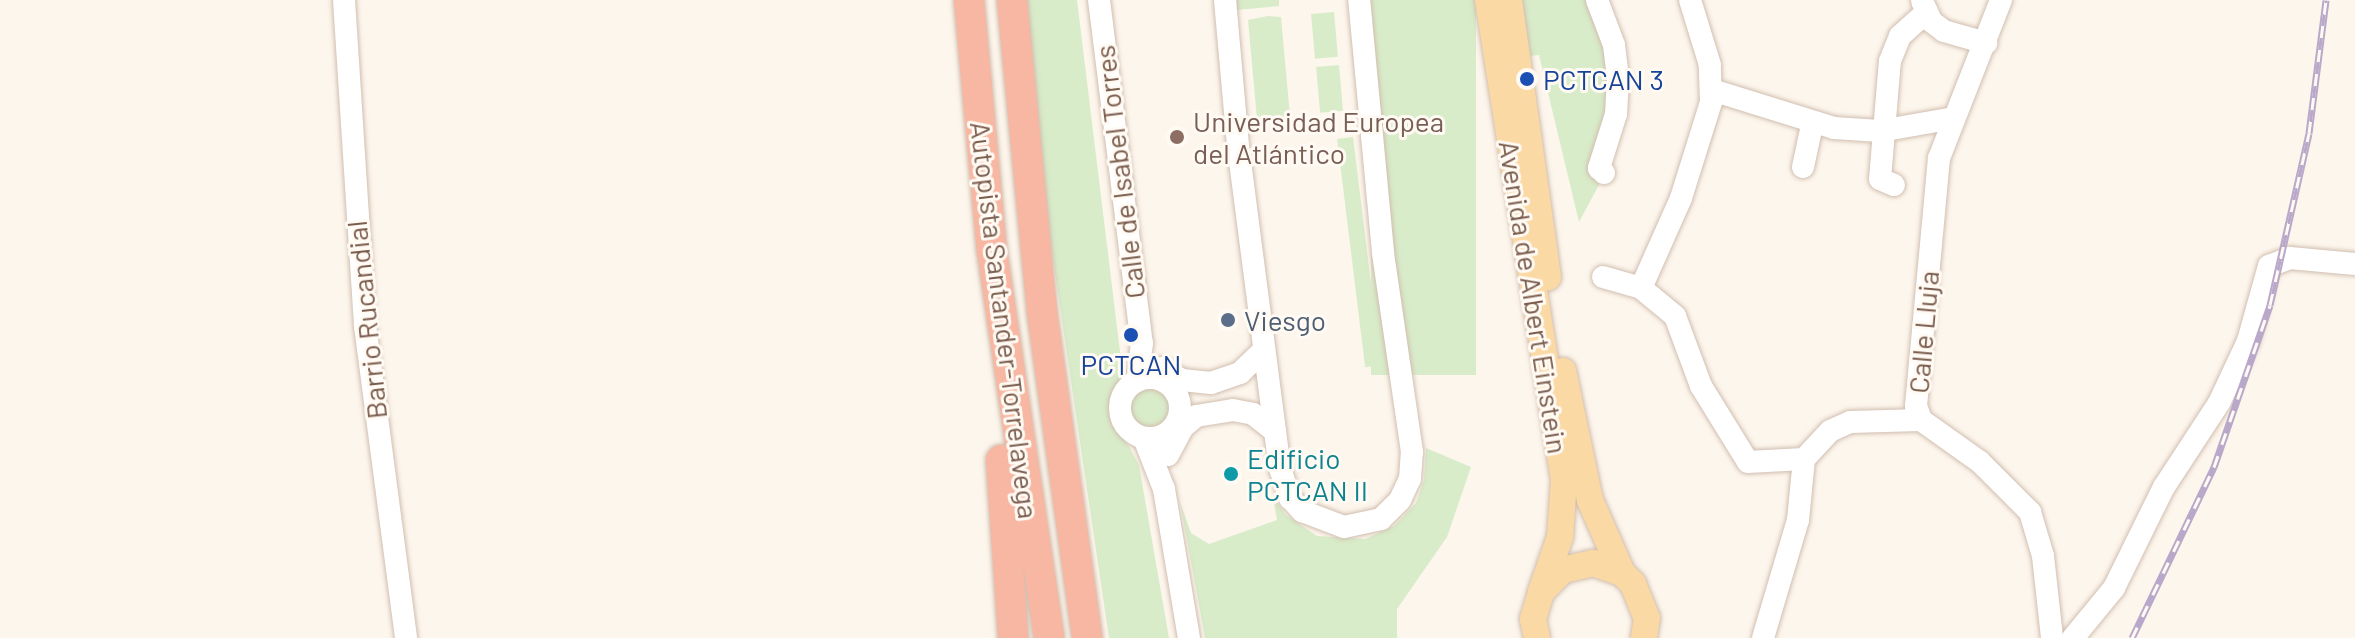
<!DOCTYPE html>
<meta charset="utf-8">
<style>
body{margin:0}
#map{position:relative;width:2355px;height:638px;overflow:hidden;background:#fdf6ec;font-family:Barlow,sans-serif}
div>[style]{position:absolute}
.green>*{inset:0;background:#d8ecc9;transform-origin:0 0}
.round{border-radius:50%}
.roads{filter:drop-shadow(0 0 2px #d1beb0) drop-shadow(0 0 2px #d1beb0)}
.minor>*{height:22px;margin:-11px;padding:0 11px;transform-origin:11px;border-radius:11px;background:#fff}
.minor>.ring{margin:-11px;padding:0;box-sizing:content-box;background:none;border:22px solid #fff;border-radius:50%}
.major>*{height:26px;margin:-13px;padding:0 13px;transform-origin:13px;border-radius:13px;background:#fbd9a5}
.highway>*{height:30px;margin:-15px;padding:0 15px;transform-origin:15px;border-radius:15px;background:#f7b7a3}
.rail>*{height:7px;margin-top:-3.5px;transform-origin:0;background:repeating-linear-gradient(90deg,#fffaf3 0 12px,#b9a8c9 0 24px);box-sizing:border-box;border-block:2px solid #b9a8c9}
.dots>*{width:22px;height:22px;translate:-50% -50%;box-sizing:border-box;border:4px solid #fffaf3;border-radius:50%}
span{translate:-50% -50%;white-space:nowrap;text-align:center;line-height:1.15;-webkit-text-stroke:6px #fffaf3;paint-order:stroke}
.transit-label{font-size:28px;color:#164399}
.left{translate:0 -50%;text-align:left}
.education-label{font-size:28px;color:#785e54}
.street-label{font-size:28px;color:#7a5c4d}
.service-label{font-size:28px;color:#4e5e75}
.culture-label{font-size:28px;color:#0d838f}
</style>
<div id="map">
<div class="green">
<i style="clip-path:polygon(1026px 0,1077px 0,1122px 368px,1111px 413px,1139px 465px,1169px 638px,1109px 638px,1047px 219px)"></i>
<i style="clip-path:polygon(1237px 0,1279px 0,1279px 6px,1237px 10px)"></i>
<i style="left:1371px;top:0;width:105px;height:375px"></i>
<i style="clip-path:polygon(1521px 0,1590px 0,1613px 67px,1601px 181px,1579px 222px,1539px 55px,1529px 56px)"></i>
<i style="left:1334px;top:12px;width:45px;height:23px;rotate:85deg"></i>
<i style="clip-path:polygon(1268px 16px,1281px 17px,1290px 116px,1269px 120px,1257px 119px,1248px 20px)"></i>
<i style="left:1339px;top:65px;width:46px;height:23px;rotate:85deg"></i>
<i style="left:1353px;top:137px;width:230px;height:16px;rotate:83deg"></i>
<i class="round" style="left:1130px;top:387px;width:40px;height:40px"></i>
<i style="clip-path:polygon(1426px 448px,1471px 467px,1447px 537px,1397px 609px,1397px 638px,1205px 638px,1180px 502px,1191px 533px,1209px 544px,1277px 520px,1273px 497px,1286px 515px,1317px 536px,1365px 539px,1394px 526px,1416px 503px,1424px 480px)"></i>
</div>
<div class="roads">
<div class="minor">
<i style="left:344px;top:0;width:327px;rotate:86.3deg"></i>
<i style="left:365px;top:326px;width:315px;rotate:82.5deg"></i>
<i style="left:1099px;top:0;width:346px;rotate:82.9deg"></i>
<i style="left:1142px;top:343px;width:38px;rotate:97deg"></i>
<i style="left:1225px;top:0;width:147px;rotate:84.9deg"></i>
<i style="left:1238px;top:146px;width:325px;rotate:82.6deg"></i>
<i style="left:1280px;top:468px;width:32px;rotate:72deg"></i>
<i style="left:1290px;top:498px;width:18px;rotate:47deg"></i>
<i style="left:1302px;top:511px;width:45px;rotate:20.9deg"></i>
<i style="left:1344px;top:527px;width:38px;rotate:-12deg"></i>
<i style="left:1381px;top:519px;width:27px;rotate:-45deg"></i>
<i style="left:1400px;top:500px;width:23px;rotate:-65deg"></i>
<i style="left:1410px;top:479px;width:27px;rotate:-86deg"></i>
<i style="left:1412px;top:452px;width:202px;rotate:-98.3deg"></i>
<i style="left:1383px;top:252px;width:253px;rotate:-95.4deg"></i>
<i style="left:1597px;top:0;width:48px;rotate:69.3deg"></i>
<i style="left:1614px;top:45px;width:32px;rotate:83deg"></i>
<i style="left:1618px;top:77px;width:37px;rotate:93deg"></i>
<i style="left:1616px;top:114px;width:57px;rotate:107.5deg"></i>
<i style="left:1599px;top:168px;width:7px;rotate:45deg"></i>
<i style="left:2001px;top:0;width:170px;rotate:111.4deg"></i>
<i style="left:1939px;top:158px;width:249px;rotate:95.3deg"></i>
<i style="left:1916px;top:406px;width:15px;rotate:70deg"></i>
<i style="left:1921px;top:420px;width:72px;rotate:35.4deg"></i>
<i style="left:1980px;top:462px;width:71px;rotate:45deg"></i>
<i style="left:2030px;top:512px;width:46px;rotate:73.5deg"></i>
<i style="left:2043px;top:556px;width:82px;rotate:83.7deg"></i>
<i style="left:1922px;top:1px;width:23px;rotate:65deg"></i>
<i style="left:1932px;top:22px;width:15px;rotate:37deg"></i>
<i style="left:1944px;top:31px;width:44px;rotate:15.9deg"></i>
<i style="left:1712px;top:90px;width:128px;rotate:17.3deg"></i>
<i style="left:1834px;top:128px;width:46px;rotate:3.7deg"></i>
<i style="left:1880px;top:131px;width:75px;rotate:-10deg"></i>
<i style="left:1803px;top:167px;width:43px;rotate:-77.9deg"></i>
<i style="left:1894px;top:185px;width:15px;rotate:-157deg"></i>
<i style="left:1880px;top:179px;width:118px;rotate:-85.2deg"></i>
<i style="left:1890px;top:61px;width:27px;rotate:-68deg"></i>
<i style="left:1900px;top:36px;width:36px;rotate:-42deg"></i>
<i style="left:1603px;top:277px;width:40px;rotate:16deg"></i>
<i style="left:1641px;top:288px;width:44px;rotate:39.5deg"></i>
<i style="left:1675px;top:316px;width:75px;rotate:69.6deg"></i>
<i style="left:1701px;top:386px;width:89px;rotate:58.3deg"></i>
<i style="left:1748px;top:462px;width:56px;rotate:-3.1deg"></i>
<i style="left:1804px;top:459px;width:38px;rotate:-47deg"></i>
<i style="left:1830px;top:431px;width:22px;rotate:-24deg"></i>
<i style="left:1850px;top:422px;width:71px;rotate:-1.6deg"></i>
<i style="left:1641px;top:288px;width:98px;rotate:-66deg"></i>
<i style="left:1681px;top:198px;width:101px;rotate:-72.6deg"></i>
<i style="left:1711px;top:102px;width:37px;rotate:-92deg"></i>
<i style="left:1710px;top:65px;width:68px;rotate:-107.1deg"></i>
<i style="left:1162px;top:368px;width:23px;rotate:31deg"></i>
<i style="left:1182px;top:380px;width:29px;rotate:6deg"></i>
<i style="left:1211px;top:383px;width:31px;rotate:-19deg"></i>
<i style="left:1240px;top:373px;width:30px;rotate:-44deg"></i>
<i class="ring" style="left:1120px;top:378px;width:38px;height:38px"></i>
<i style="left:1144px;top:438px;width:55px;rotate:68.6deg"></i>
<i style="left:1164px;top:489px;width:151px;rotate:80.5deg"></i>
<i style="left:1168px;top:455px;width:32px;rotate:-62deg"></i>
<i style="left:1183px;top:427px;width:17px;rotate:-40deg"></i>
<i style="left:1196px;top:416px;width:37px;rotate:-9deg"></i>
<i style="left:1233px;top:410px;width:20px;rotate:11deg"></i>
<i style="left:1253px;top:414px;width:28px;rotate:38deg"></i>
<i style="left:1763px;top:638px;width:123px;rotate:-73.5deg"></i>
<i style="left:1798px;top:520px;width:61px;rotate:-84.4deg"></i>
<i style="left:2073px;top:638px;width:65px;rotate:-50.6deg"></i>
<i style="left:2114px;top:588px;width:113px;rotate:-63.7deg"></i>
<i style="left:2164px;top:487px;width:100px;rotate:-56.8deg"></i>
<i style="left:2219px;top:403px;width:68px;rotate:-64.9deg"></i>
<i style="left:2248px;top:341px;width:78px;rotate:-74.4deg"></i>
<i style="left:2269px;top:266px;width:22px;rotate:-21deg"></i>
<i style="left:2290px;top:258px;width:65px;rotate:5.3deg"></i>
</div>
<div class="major">
<i style="left:1488px;top:0;width:486px;rotate:81deg"></i>
<i style="left:1564px;top:480px;width:57px;rotate:94deg"></i>
<i style="left:1560px;top:537px;width:58px;rotate:109.1deg"></i>
<i style="left:1509px;top:0;width:280px;rotate:82deg"></i>
<i style="left:1563px;top:371px;width:132px;rotate:78.2deg"></i>
<i style="left:1590px;top:500px;width:80px;rotate:66.3deg"></i>
<i style="left:1537px;top:638px;width:19px;rotate:-102deg"></i>
<i style="left:1533px;top:619px;width:28px;rotate:-73deg"></i>
<i style="left:1541px;top:592px;width:31px;rotate:-45deg"></i>
<i style="left:1563px;top:570px;width:31px;rotate:-13deg"></i>
<i style="left:1593px;top:563px;width:31px;rotate:19deg"></i>
<i style="left:1622px;top:573px;width:16px;rotate:45deg"></i>
<i style="left:1633px;top:584px;width:37px;rotate:68deg"></i>
<i style="left:1647px;top:618px;width:20px;rotate:99deg"></i>
</div>
<div class="highway">
<i style="left:969px;top:0;width:252px;rotate:84.8deg"></i>
<i style="left:992px;top:251px;width:391px;rotate:81.6deg"></i>
<i style="left:1012px;top:0;width:313px;rotate:84.5deg"></i>
<i style="left:1042px;top:312px;width:329px;rotate:82.1deg"></i>
<i style="left:1001px;top:460px;width:178px;rotate:86.1deg"></i>
</div>
</div>
<div class="rail">
<i style="left:2132px;top:638px;width:190px;rotate:-64.4deg"></i>
<i style="left:2214px;top:467px;width:171px;rotate:-70.9deg"></i>
<i style="left:2270px;top:305px;width:176px;rotate:-77.2deg"></i>
<i style="left:2309px;top:133px;width:134px;rotate:-82.7deg"></i>
</div>
<div class="dots">
<i style="left:1527px;top:79px;background:#1a4fb4"></i>
<i style="left:1177px;top:137px;background:#8d6e63"></i>
<i style="left:1228px;top:320px;background:#5c6f8a"></i>
<i style="left:1131px;top:335px;background:#1a4fb4"></i>
<i style="left:1231px;top:474px;background:#0f9aa8"></i>
</div>
<div class="transit-label">
<span class="left" style="left:1543px;top:79px">PCTCAN 3</span>
<span style="left:1131px;top:364px">PCTCAN</span>
</div>
<div class="education-label">
<span class="left" style="left:1193px;top:137px">Universidad Europea<br>del Atlántico</span>
</div>
<div class="street-label">
<span style="left:1119px;top:172px;rotate:-97deg">Calle de Isabel Torres</span>
<span style="left:1534px;top:297px;rotate:81deg">Avenida de Albert Einstein</span>
<span style="left:366px;top:320px;rotate:-96deg">Barrio Rucandial</span>
<span style="left:1005px;top:320px;rotate:83deg">Autopista Santander-Torrelavega</span>
<span style="left:1923px;top:332px;rotate:-85deg">Calle Lluja</span>
</div>
<div class="service-label">
<span class="left" style="left:1244px;top:320px">Viesgo</span>
</div>
<div class="culture-label">
<span class="left" style="left:1247px;top:474px">Edificio<br>PCTCAN II</span>
</div>
</div>
